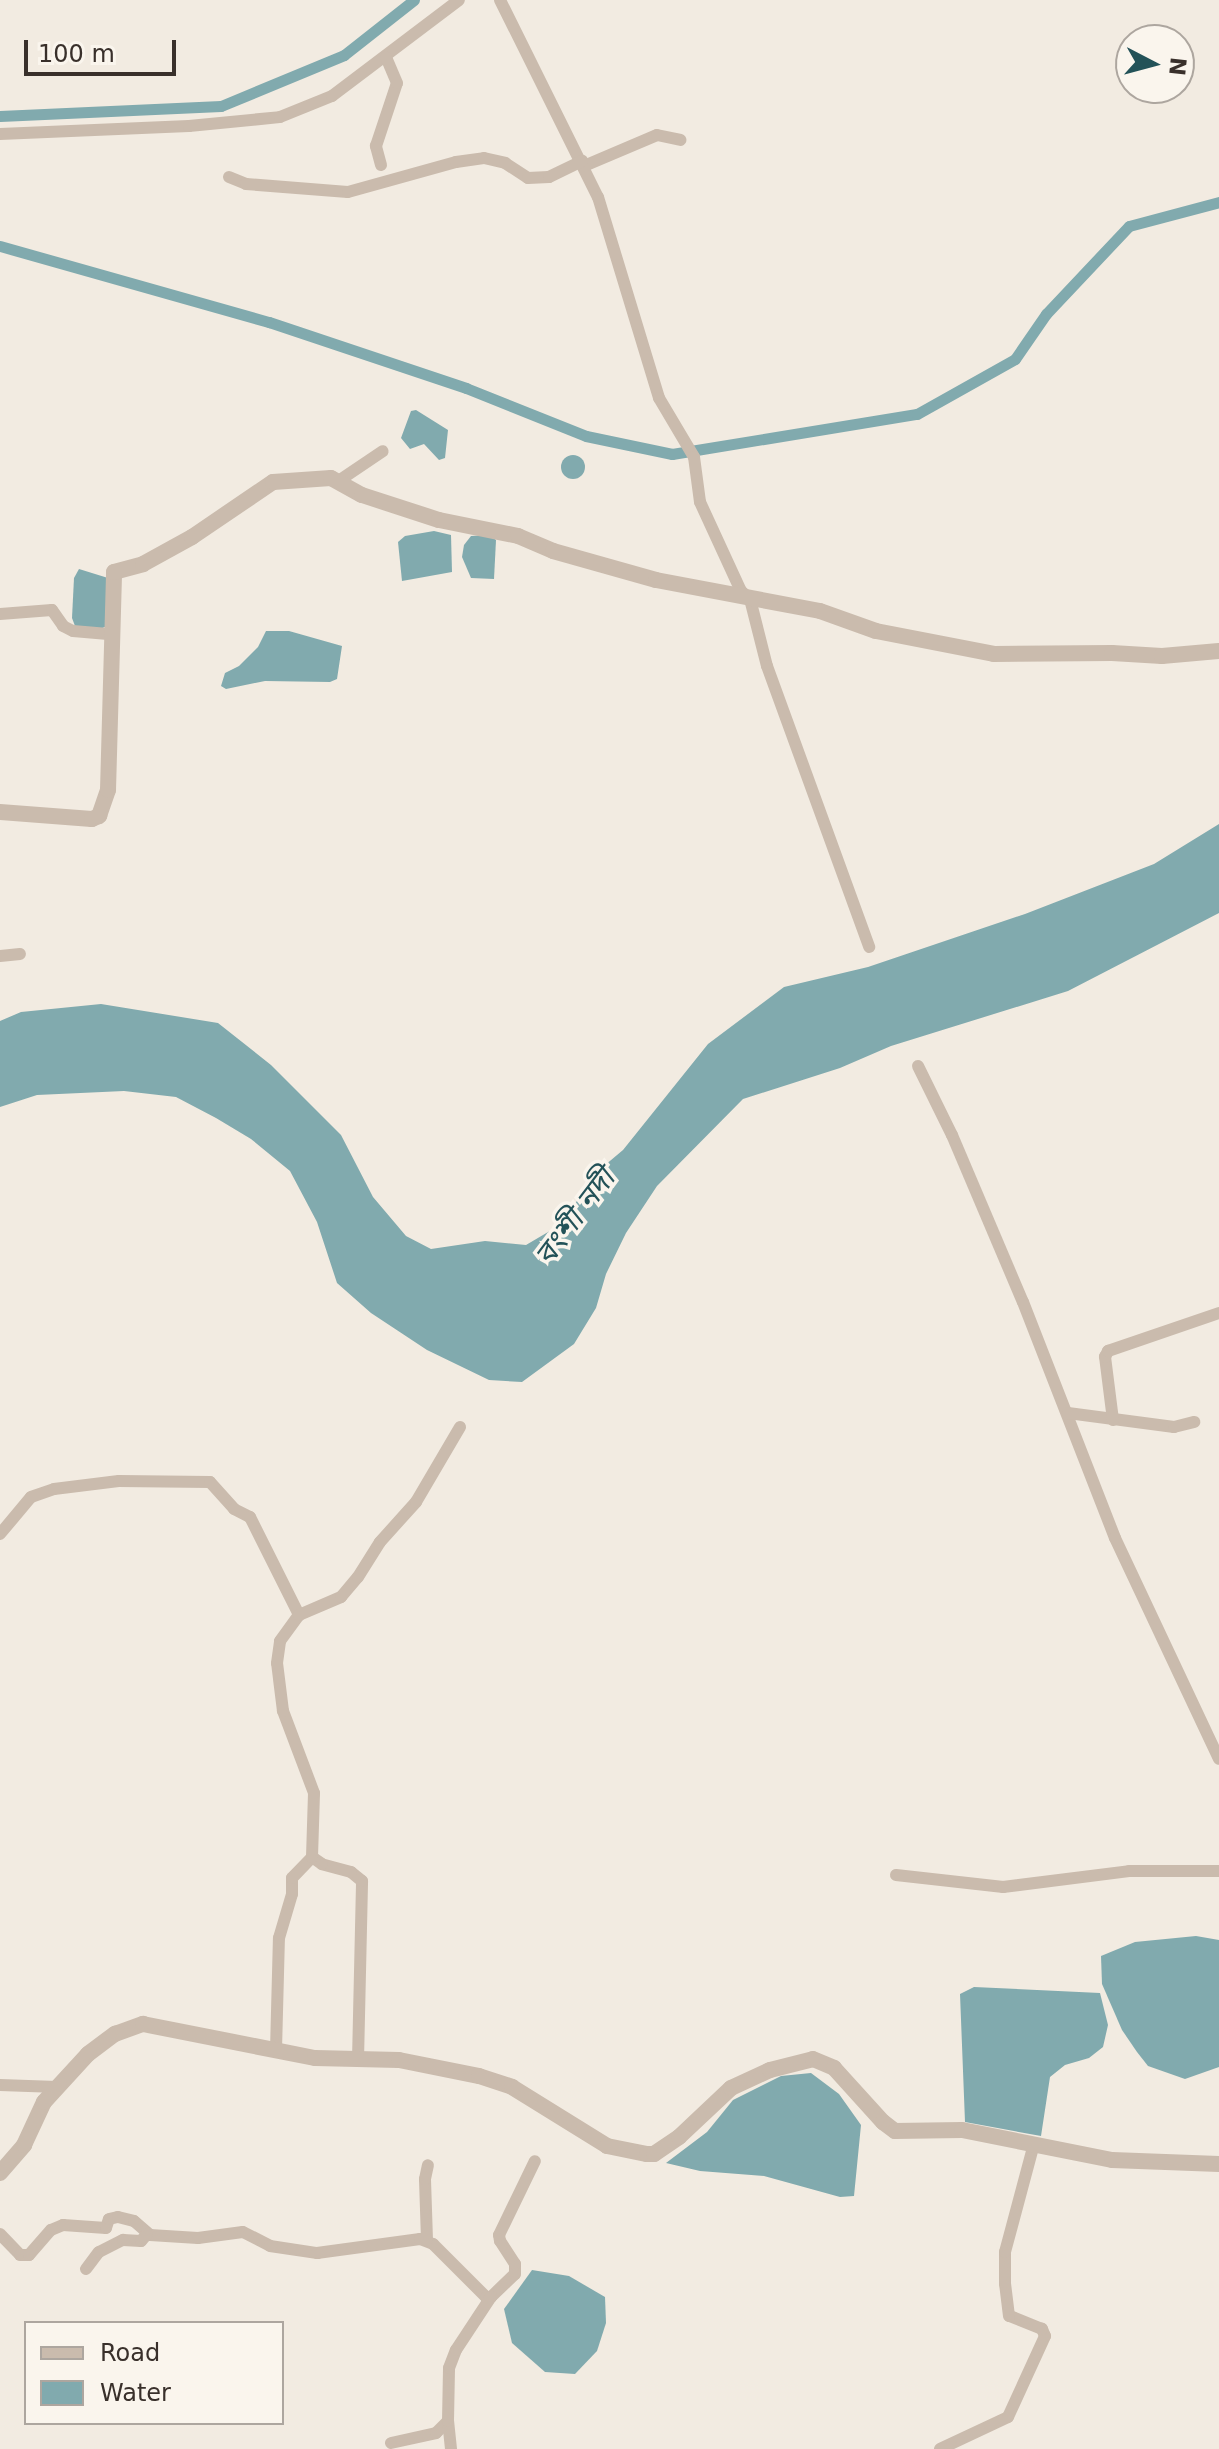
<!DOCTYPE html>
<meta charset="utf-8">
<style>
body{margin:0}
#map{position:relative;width:1219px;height:2449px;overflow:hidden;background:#f2ebe1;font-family:"DejaVu Sans","Noto Sans Bengali",sans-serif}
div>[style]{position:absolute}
.water>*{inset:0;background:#81aaae}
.round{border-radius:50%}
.canal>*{height:11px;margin:-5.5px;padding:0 5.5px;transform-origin:5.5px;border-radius:5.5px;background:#81aaae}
.minor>*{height:12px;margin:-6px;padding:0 6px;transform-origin:6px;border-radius:6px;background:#cabbad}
.tertiary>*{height:16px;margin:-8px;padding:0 8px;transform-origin:8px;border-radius:8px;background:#cabbad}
span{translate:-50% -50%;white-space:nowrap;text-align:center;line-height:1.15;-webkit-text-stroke:7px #faf5ed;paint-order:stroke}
.water-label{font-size:30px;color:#235258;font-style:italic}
.legend{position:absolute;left:24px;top:2321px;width:260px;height:104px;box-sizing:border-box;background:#faf5ed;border:2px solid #ada69f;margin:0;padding:10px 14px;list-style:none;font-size:24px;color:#39302b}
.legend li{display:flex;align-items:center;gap:16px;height:40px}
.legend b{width:40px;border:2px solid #ada69f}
.north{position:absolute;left:1115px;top:24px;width:80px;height:80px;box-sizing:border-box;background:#faf5ed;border:2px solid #ada69f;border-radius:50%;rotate:96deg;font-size:22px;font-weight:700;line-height:32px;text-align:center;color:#39302b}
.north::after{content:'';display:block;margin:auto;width:28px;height:36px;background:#235258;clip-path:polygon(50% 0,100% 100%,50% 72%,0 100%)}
.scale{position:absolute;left:24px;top:40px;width:152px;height:36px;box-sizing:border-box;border:4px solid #39302b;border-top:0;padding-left:10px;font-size:24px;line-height:28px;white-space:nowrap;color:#39302b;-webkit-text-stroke:6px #faf5ed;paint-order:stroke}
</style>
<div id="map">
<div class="water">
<i style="clip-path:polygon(416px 410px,448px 430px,445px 458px,439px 460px,424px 444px,410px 449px,401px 438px,411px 411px)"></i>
<i class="round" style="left:561px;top:455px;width:24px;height:24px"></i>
<i style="clip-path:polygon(434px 531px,451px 535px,452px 572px,402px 581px,398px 542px,405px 536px)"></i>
<i style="clip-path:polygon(489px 535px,496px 540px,494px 579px,471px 578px,462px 557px,464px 545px,471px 536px)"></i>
<i style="clip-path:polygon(79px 569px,108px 578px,107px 626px,98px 630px,75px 626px,72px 618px,74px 578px)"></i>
<i style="clip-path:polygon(266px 631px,289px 631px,342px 646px,337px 679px,330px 682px,265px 681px,226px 689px,221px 686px,225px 673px,239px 666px,258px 647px)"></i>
<i style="clip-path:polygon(1219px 824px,1219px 913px,1068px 991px,891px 1046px,840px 1068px,743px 1099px,657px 1186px,626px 1233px,606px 1274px,596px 1308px,574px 1344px,522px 1382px,489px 1380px,427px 1350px,371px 1313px,337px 1283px,317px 1222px,290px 1171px,251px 1139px,216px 1118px,176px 1097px,124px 1091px,37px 1095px,0 1107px,0 1021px,21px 1012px,101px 1004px,218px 1023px,271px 1065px,341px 1135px,373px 1197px,406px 1236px,431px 1249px,485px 1241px,526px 1245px,560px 1225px,598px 1171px,623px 1150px,708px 1044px,784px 987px,868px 967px,1025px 914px,1154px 864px)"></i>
<i style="clip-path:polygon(1196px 1936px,1219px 1940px,1219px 2067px,1185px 2079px,1148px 2066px,1137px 2052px,1122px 2030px,1102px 1984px,1101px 1956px,1135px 1942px)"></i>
<i style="clip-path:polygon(974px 1987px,1100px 1993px,1108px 2025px,1103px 2047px,1089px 2058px,1065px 2065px,1050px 2077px,1041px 2136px,965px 2122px,960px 1994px)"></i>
<i style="clip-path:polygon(811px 2073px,839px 2094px,861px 2125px,854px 2196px,840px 2197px,764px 2176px,700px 2171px,666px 2163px,707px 2132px,733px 2100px,781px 2076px)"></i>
<i style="clip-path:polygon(532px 2270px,569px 2276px,605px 2297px,606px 2323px,597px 2351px,575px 2374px,545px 2372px,512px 2343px,504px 2309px)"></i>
</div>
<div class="canal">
<i style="left:0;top:116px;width:221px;rotate:-2.6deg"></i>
<i style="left:221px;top:106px;width:133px;rotate:-22.5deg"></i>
<i style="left:344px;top:55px;width:89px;rotate:-38.2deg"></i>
<i style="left:0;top:246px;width:280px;rotate:15.8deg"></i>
<i style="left:269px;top:322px;width:208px;rotate:18.5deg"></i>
<i style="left:466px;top:388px;width:129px;rotate:21.8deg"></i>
<i style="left:586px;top:436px;width:88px;rotate:11.8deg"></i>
<i style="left:672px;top:454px;width:248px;rotate:-9.3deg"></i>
<i style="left:917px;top:414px;width:112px;rotate:-29.3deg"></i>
<i style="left:1015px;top:359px;width:55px;rotate:-55.4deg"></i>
<i style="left:1046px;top:314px;width:121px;rotate:-46.7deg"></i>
<i style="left:1129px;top:226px;width:93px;rotate:-14.9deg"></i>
</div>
<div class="minor">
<i style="left:500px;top:0;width:220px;rotate:63.6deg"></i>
<i style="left:598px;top:197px;width:210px;rotate:73.1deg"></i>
<i style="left:659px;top:398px;width:69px;rotate:59.3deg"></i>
<i style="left:694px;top:457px;width:45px;rotate:82.4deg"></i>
<i style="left:700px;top:502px;width:98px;rotate:65.3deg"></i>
<i style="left:741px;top:591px;width:12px;rotate:42deg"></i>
<i style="left:750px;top:599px;width:69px;rotate:75.8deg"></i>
<i style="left:767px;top:666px;width:299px;rotate:70deg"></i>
<i style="left:0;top:134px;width:189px;rotate:-2.4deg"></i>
<i style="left:189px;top:126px;width:91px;rotate:-5.6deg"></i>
<i style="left:280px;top:117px;width:56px;rotate:-22deg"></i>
<i style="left:332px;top:96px;width:159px;rotate:-37.1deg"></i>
<i style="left:381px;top:165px;width:20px;rotate:-105deg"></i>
<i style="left:376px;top:146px;width:66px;rotate:-71.6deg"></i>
<i style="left:397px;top:83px;width:28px;rotate:-113deg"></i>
<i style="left:584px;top:166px;width:79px;rotate:-23deg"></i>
<i style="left:657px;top:135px;width:24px;rotate:12deg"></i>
<i style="left:229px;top:177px;width:18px;rotate:22deg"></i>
<i style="left:246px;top:184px;width:102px;rotate:4.5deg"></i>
<i style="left:348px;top:192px;width:112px;rotate:-15.5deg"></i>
<i style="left:456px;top:162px;width:28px;rotate:-8deg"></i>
<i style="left:484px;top:158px;width:22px;rotate:13deg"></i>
<i style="left:505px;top:163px;width:27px;rotate:33deg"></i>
<i style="left:528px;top:178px;width:21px;rotate:-3deg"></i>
<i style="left:549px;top:177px;width:37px;rotate:-26deg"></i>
<i style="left:337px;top:482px;width:55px;rotate:-34deg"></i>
<i style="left:0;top:614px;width:52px;rotate:-4.4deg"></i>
<i style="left:52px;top:610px;width:19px;rotate:55deg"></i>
<i style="left:63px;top:626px;width:11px;rotate:27deg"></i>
<i style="left:73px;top:631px;width:38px;rotate:5deg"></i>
<i style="left:0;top:956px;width:20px;rotate:-6deg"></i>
<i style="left:918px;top:1066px;width:77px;rotate:63.8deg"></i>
<i style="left:952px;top:1135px;width:181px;rotate:67deg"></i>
<i style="left:1023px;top:1302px;width:253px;rotate:68.7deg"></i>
<i style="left:1115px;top:1538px;width:244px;rotate:64.8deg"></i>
<i style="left:1068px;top:1413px;width:107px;rotate:7.5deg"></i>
<i style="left:1174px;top:1427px;width:21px;rotate:-14deg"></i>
<i style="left:1113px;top:1420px;width:64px;rotate:-97.2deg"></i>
<i style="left:1105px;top:1357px;width:7px;rotate:-63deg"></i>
<i style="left:1108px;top:1351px;width:117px;rotate:-18.9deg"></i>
<i style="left:0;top:1534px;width:48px;rotate:-50deg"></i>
<i style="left:31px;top:1497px;width:24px;rotate:-19deg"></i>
<i style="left:54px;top:1489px;width:65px;rotate:-7deg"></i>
<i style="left:119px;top:1481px;width:91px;rotate:0.6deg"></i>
<i style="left:210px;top:1482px;width:36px;rotate:48deg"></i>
<i style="left:234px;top:1509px;width:18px;rotate:27deg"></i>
<i style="left:250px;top:1517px;width:110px;rotate:63.4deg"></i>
<i style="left:896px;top:1875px;width:108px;rotate:6.4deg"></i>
<i style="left:1003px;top:1887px;width:127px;rotate:-7.2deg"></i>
<i style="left:1129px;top:1871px;width:90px"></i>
<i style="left:276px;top:2050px;width:112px;rotate:-88.5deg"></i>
<i style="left:279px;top:1938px;width:46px;rotate:-73.5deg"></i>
<i style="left:292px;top:1894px;width:16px;rotate:-90deg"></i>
<i style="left:292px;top:1878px;width:29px;rotate:-46deg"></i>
<i style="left:358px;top:2060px;width:179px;rotate:-88.7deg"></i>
<i style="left:362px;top:1881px;width:14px;rotate:-141deg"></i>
<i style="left:351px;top:1872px;width:30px;rotate:-165deg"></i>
<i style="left:322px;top:1864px;width:12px;rotate:-145deg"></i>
<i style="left:312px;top:1857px;width:64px;rotate:-88.2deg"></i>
<i style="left:314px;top:1793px;width:88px;rotate:-110.7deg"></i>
<i style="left:283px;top:1711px;width:48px;rotate:-97.1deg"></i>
<i style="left:277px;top:1663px;width:22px;rotate:-82deg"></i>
<i style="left:280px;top:1641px;width:32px;rotate:-54deg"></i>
<i style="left:299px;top:1615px;width:46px;rotate:-23.2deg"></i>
<i style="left:341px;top:1597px;width:26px;rotate:-50deg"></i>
<i style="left:358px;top:1577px;width:41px;rotate:-57.8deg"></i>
<i style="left:380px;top:1542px;width:54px;rotate:-48deg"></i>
<i style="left:416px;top:1502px;width:87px;rotate:-59.6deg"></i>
<i style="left:0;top:2085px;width:57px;rotate:2deg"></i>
<i style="left:0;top:2234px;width:29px;rotate:46deg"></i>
<i style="left:20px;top:2255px;width:9px"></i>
<i style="left:29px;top:2255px;width:33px;rotate:-49deg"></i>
<i style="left:51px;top:2230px;width:13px;rotate:-23deg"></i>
<i style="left:63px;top:2225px;width:43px;rotate:4deg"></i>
<i style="left:106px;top:2228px;width:9px;rotate:-72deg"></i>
<i style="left:109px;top:2219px;width:9px;rotate:-13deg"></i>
<i style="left:118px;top:2217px;width:16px;rotate:14deg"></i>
<i style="left:134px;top:2221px;width:21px;rotate:41deg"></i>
<i style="left:150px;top:2235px;width:48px;rotate:3.6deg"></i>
<i style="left:198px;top:2238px;width:45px;rotate:-7.6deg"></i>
<i style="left:243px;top:2232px;width:30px;rotate:27deg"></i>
<i style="left:270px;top:2246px;width:48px;rotate:8.5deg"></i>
<i style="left:317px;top:2253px;width:104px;rotate:-7.7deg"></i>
<i style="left:420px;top:2239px;width:14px;rotate:21deg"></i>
<i style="left:433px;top:2244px;width:75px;rotate:45deg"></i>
<i style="left:486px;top:2297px;width:5px"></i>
<i style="left:491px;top:2297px;width:33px;rotate:-44deg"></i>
<i style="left:515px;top:2274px;width:10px;rotate:-90deg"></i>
<i style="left:515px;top:2264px;width:27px;rotate:-123deg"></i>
<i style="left:500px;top:2241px;width:6px;rotate:-99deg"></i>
<i style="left:499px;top:2235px;width:82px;rotate:-64.1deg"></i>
<i style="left:427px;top:2240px;width:61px;rotate:-91.9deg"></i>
<i style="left:425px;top:2179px;width:14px;rotate:-78deg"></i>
<i style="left:86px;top:2269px;width:21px;rotate:-53deg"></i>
<i style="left:99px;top:2252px;width:27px;rotate:-27deg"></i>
<i style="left:123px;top:2240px;width:18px;rotate:3deg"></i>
<i style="left:141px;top:2241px;width:9px;rotate:-49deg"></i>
<i style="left:391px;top:2443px;width:46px;rotate:-12.5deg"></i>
<i style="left:436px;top:2433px;width:17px;rotate:-45deg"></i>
<i style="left:451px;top:2449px;width:28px;rotate:-96deg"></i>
<i style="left:448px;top:2421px;width:53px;rotate:-88.9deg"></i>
<i style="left:449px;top:2368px;width:19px;rotate:-69deg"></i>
<i style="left:456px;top:2350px;width:64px;rotate:-56.6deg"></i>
<i style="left:940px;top:2449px;width:75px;rotate:-25.2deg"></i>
<i style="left:1008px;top:2417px;width:89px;rotate:-65.4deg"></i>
<i style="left:1045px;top:2336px;width:8px;rotate:-113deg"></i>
<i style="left:1042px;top:2329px;width:35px;rotate:-158deg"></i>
<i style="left:1009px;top:2316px;width:32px;rotate:-97deg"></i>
<i style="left:1005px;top:2284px;width:32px;rotate:-90deg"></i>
<i style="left:1005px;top:2252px;width:112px;rotate:-75deg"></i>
</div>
<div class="tertiary">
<i style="left:0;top:812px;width:92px;rotate:4.4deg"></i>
<i style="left:92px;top:819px;width:8px;rotate:-23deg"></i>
<i style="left:99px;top:816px;width:28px;rotate:-71deg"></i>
<i style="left:108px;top:790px;width:218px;rotate:-88.4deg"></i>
<i style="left:114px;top:572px;width:30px;rotate:-15deg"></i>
<i style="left:143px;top:564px;width:56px;rotate:-28.9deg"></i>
<i style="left:192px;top:537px;width:98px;rotate:-34.2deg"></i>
<i style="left:273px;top:482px;width:58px;rotate:-3.9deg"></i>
<i style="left:331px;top:478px;width:35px;rotate:29deg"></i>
<i style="left:362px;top:495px;width:81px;rotate:18deg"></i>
<i style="left:439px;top:520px;width:81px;rotate:11.4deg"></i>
<i style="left:518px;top:536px;width:38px;rotate:23deg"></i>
<i style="left:553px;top:551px;width:107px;rotate:15.7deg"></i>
<i style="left:656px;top:580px;width:167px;rotate:10.7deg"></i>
<i style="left:820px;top:611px;width:59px;rotate:19.7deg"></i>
<i style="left:876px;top:631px;width:120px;rotate:11deg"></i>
<i style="left:994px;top:654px;width:118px;rotate:-0.5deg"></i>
<i style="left:1112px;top:653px;width:50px;rotate:3.4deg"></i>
<i style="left:1162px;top:656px;width:57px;rotate:-5deg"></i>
<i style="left:0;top:2173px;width:37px;rotate:-49deg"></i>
<i style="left:24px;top:2145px;width:47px;rotate:-65.1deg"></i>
<i style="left:44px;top:2102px;width:65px;rotate:-47.5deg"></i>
<i style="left:88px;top:2054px;width:34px;rotate:-37deg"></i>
<i style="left:115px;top:2034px;width:30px;rotate:-20deg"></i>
<i style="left:143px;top:2024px;width:175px;rotate:11.2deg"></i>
<i style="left:315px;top:2058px;width:84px;rotate:1.4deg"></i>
<i style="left:399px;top:2060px;width:82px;rotate:11.3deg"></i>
<i style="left:479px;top:2076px;width:35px;rotate:18deg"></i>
<i style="left:512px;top:2087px;width:112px;rotate:31.8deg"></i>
<i style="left:607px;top:2146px;width:41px;rotate:11.3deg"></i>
<i style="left:647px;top:2154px;width:7px"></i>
<i style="left:654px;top:2154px;width:30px;rotate:-34deg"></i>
<i style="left:679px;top:2137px;width:71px;rotate:-43.3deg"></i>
<i style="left:731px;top:2088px;width:43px;rotate:-24.8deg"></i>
<i style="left:770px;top:2070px;width:44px;rotate:-14.3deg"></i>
<i style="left:813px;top:2059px;width:23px;rotate:23deg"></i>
<i style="left:834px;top:2068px;width:73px;rotate:47.8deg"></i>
<i style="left:883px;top:2122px;width:15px;rotate:37deg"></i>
<i style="left:895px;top:2131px;width:67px;rotate:-0.9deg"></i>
<i style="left:962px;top:2130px;width:153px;rotate:11.3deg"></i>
<i style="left:1112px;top:2160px;width:107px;rotate:2.1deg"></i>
</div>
<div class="water-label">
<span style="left:575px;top:1217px;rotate:-53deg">বংশী নদী</span>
</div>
<ul class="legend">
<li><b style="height:10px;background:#cabbad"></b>Road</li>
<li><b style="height:22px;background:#81aaae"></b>Water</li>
</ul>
<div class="north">N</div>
<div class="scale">100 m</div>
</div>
